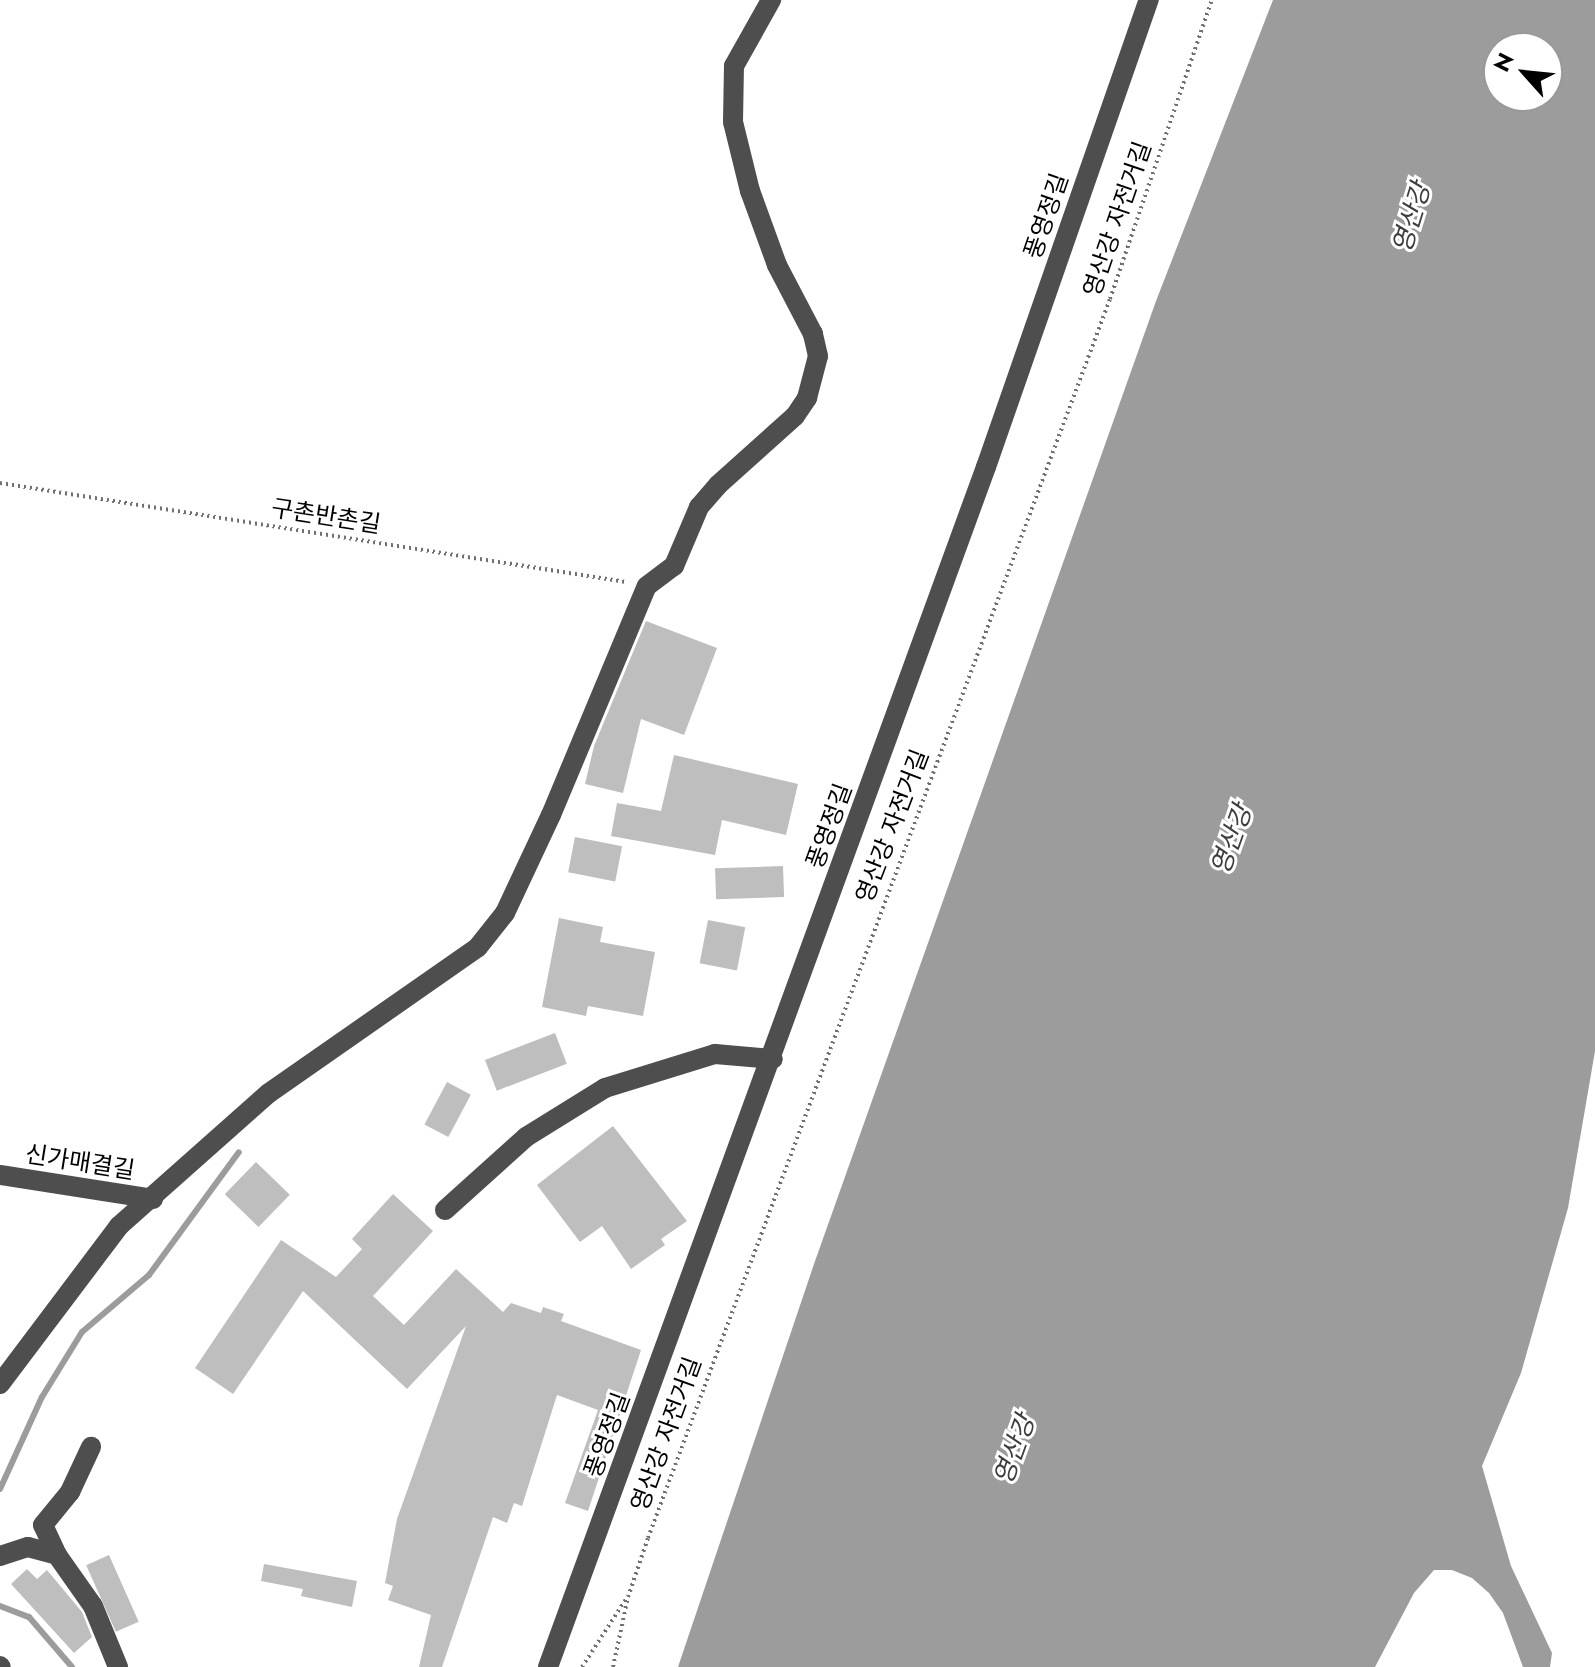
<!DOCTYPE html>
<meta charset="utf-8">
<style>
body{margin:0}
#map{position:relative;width:1595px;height:1667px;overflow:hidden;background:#fff;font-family:Jost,"Noto Sans KR",sans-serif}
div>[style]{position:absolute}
.water>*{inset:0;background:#9c9c9c}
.stream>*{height:6px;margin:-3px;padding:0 3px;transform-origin:3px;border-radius:3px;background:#9c9c9c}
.building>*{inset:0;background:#bebebe;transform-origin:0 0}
.path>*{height:4px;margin-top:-2px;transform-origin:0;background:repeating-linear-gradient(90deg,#707070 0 2px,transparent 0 6px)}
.minor>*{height:20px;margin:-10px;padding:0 10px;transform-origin:10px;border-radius:10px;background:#4e4e4e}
span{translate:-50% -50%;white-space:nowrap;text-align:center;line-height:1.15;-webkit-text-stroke:6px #fff;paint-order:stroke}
.street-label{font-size:24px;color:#000}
.water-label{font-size:26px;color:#3d3d3d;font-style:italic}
.north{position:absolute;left:1483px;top:32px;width:80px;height:80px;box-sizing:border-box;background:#fff;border:2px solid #999;border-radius:50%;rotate:297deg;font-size:22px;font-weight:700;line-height:32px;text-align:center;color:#000}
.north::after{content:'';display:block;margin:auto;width:28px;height:36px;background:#000;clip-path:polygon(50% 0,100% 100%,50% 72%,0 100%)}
</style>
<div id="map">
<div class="water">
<i style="clip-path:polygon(evenodd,1273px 0,1595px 0,1595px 1051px,1568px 1208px,1521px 1373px,1482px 1466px,1511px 1566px,1552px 1653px,1550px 1667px,1523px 1667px,1503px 1613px,1489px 1593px,1472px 1578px,1452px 1570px,1434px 1570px,1414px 1593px,1375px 1667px,678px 1667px,814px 1264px,1156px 301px,1273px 0,1499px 48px,1547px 48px,1547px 96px,1499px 96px,1499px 48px)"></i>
</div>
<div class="stream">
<i style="left:0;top:1489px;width:101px;rotate:-65.5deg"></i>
<i style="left:42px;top:1397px;width:76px;rotate:-58.4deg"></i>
<i style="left:82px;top:1332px;width:88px;rotate:-40.4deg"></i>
<i style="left:149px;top:1275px;width:152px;rotate:-53.8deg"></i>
<i style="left:0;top:1606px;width:31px;rotate:21deg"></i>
<i style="left:29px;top:1617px;width:66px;rotate:49.3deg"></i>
</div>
<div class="building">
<i style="clip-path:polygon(646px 621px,717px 648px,684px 735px,641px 719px,623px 793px,585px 784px,594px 746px)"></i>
<i style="clip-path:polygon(674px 755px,798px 784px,786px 835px,722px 820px,715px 855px,611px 836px,617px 803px,661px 811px)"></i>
<i style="left:575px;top:837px;width:48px;height:36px;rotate:11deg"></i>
<i style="left:783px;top:866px;width:31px;height:68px;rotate:88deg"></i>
<i style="clip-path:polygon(559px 918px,603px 927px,600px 942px,655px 952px,643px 1016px,588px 1006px,586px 1016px,542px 1007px)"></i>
<i style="left:708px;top:920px;width:38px;height:44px;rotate:11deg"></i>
<i style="left:555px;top:1033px;width:33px;height:75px;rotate:69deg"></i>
<i style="left:447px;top:1082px;width:27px;height:48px;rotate:28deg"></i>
<i style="clip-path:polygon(613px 1126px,687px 1221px,661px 1239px,665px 1245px,631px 1269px,602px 1226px,580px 1242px,537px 1185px)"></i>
<i style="left:256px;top:1162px;width:47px;height:45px;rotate:44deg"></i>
<i style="clip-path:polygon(393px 1194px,433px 1231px,373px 1296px,404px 1325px,456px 1269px,503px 1312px,511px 1303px,541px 1313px,543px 1307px,564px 1314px,561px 1321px,641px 1350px,588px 1511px,565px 1503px,598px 1410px,557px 1395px,522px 1506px,514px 1503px,507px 1523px,493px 1517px,442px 1667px,419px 1667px,431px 1615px,388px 1600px,393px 1586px,385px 1583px,397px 1519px,466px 1326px,407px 1389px,303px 1291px,233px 1394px,195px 1368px,281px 1240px,336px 1277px,362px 1249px,352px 1239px)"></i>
<i style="left:109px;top:1555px;width:73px;height:25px;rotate:66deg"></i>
<i style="clip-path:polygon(264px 1564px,357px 1581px,352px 1607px,301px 1596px,303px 1589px,261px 1581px)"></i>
<i style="clip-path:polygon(27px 1569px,37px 1579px,47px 1570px,82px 1612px,92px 1637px,74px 1653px,11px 1584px)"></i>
</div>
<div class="path">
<i style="left:0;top:483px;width:634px;rotate:8.99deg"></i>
<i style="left:582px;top:1667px;width:81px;rotate:-57.1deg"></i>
<i style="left:613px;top:1667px;width:72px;rotate:-77.9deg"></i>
<i style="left:628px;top:1597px;width:62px;rotate:-71.3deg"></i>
<i style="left:648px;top:1538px;width:1322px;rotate:-69.55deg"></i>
<i style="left:1110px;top:299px;width:316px;rotate:-71.2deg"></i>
</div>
<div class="minor">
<i style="left:0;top:1175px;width:155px;rotate:8.9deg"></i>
<i style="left:445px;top:1210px;width:109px;rotate:-42deg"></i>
<i style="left:526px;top:1137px;width:93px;rotate:-31.8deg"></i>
<i style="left:605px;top:1088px;width:115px;rotate:-17.2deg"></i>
<i style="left:715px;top:1054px;width:58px;rotate:4.9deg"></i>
<i style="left:0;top:1384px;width:198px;rotate:-53deg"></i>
<i style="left:119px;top:1226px;width:200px;rotate:-41.6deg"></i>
<i style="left:269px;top:1093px;width:255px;rotate:-34.9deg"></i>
<i style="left:478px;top:947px;width:43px;rotate:-51.5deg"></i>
<i style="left:505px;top:913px;width:108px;rotate:-64.9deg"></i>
<i style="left:551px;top:815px;width:248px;rotate:-67.3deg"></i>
<i style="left:647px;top:586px;width:34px;rotate:-37deg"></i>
<i style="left:674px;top:566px;width:64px;rotate:-67deg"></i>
<i style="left:699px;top:507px;width:29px;rotate:-49deg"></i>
<i style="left:718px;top:485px;width:103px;rotate:-41.9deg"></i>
<i style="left:795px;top:416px;width:22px;rotate:-56deg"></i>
<i style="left:807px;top:398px;width:43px;rotate:-75.3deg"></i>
<i style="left:818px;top:356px;width:23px;rotate:-103deg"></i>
<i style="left:813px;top:334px;width:78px;rotate:-117.6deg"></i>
<i style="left:777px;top:265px;width:79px;rotate:-110deg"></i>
<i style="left:750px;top:191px;width:71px;rotate:-103.8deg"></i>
<i style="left:733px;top:122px;width:56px;rotate:-89deg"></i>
<i style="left:734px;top:66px;width:76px;rotate:-60.7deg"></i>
<i style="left:57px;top:1555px;width:33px;rotate:-115deg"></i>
<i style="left:43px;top:1525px;width:43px;rotate:-50.7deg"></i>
<i style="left:70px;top:1492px;width:50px;rotate:-65deg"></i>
<i style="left:0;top:1556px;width:29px;rotate:-18deg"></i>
<i style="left:28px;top:1547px;width:30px;rotate:15deg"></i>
<i style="left:57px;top:1555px;width:62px;rotate:54.8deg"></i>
<i style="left:93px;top:1606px;width:66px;rotate:67.7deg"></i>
<i style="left:0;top:1666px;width:1px;rotate:45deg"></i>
<i style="left:548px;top:1667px;width:1277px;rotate:-69.95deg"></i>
<i style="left:986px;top:467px;width:495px;rotate:-70.8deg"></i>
</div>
<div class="street-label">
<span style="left:1046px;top:216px;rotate:-71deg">풍영정길</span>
<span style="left:1117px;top:219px;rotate:-71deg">영산강 자전거길</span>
<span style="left:326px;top:516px;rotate:9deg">구촌반촌길</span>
<span style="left:829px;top:826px;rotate:-70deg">풍영정길</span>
<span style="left:892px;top:826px;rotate:-69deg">영산강 자전거길</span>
<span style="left:80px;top:1162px;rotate:9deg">신가매결길</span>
<span style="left:666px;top:1434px;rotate:-70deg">영산강 자전거길</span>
<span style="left:607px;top:1435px;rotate:-70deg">풍영정길</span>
</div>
<div class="water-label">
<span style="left:1412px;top:218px;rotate:-73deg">영산강</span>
<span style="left:1232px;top:840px;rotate:-70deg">영산강</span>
<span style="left:1015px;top:1450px;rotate:-70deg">영산강</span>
</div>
<div class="north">N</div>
</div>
